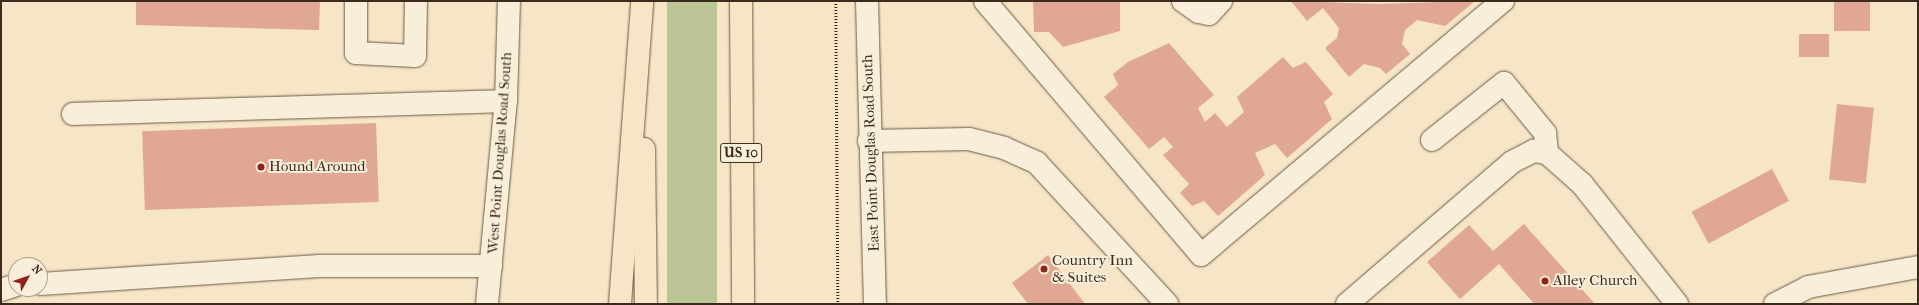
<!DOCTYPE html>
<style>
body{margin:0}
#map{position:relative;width:1919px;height:305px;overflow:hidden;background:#f6e5c6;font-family:"IM FELL French Canon",serif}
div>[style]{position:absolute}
.green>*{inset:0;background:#bcc596;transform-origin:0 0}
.building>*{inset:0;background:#e0a793;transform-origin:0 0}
.path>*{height:2.5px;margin-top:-1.25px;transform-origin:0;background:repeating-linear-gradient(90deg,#3c2b1c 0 1px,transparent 0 3px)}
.roads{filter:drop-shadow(0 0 1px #6a5a46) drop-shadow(0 0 1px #6a5a46)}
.minor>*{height:22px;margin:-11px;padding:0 11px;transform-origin:11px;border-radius:11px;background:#f9eeda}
.highway>*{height:22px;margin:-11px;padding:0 11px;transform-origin:11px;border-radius:11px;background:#f6e5c6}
.dots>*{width:11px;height:11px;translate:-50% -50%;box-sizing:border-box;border:2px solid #f9eeda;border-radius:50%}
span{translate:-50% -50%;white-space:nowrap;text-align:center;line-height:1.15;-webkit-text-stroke:4px #f9eeda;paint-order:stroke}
.shield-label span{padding:1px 3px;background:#f9eeda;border:1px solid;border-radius:3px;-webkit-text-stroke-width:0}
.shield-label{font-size:14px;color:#3c2b1c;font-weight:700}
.street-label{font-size:15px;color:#3c2b1c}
.poi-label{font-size:15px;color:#3c2b1c}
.left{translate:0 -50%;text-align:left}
.frame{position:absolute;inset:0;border:2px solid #3c2b1c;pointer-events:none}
.north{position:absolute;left:8px;top:257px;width:40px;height:40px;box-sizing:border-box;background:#f9eeda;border:1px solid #ada08e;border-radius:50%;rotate:50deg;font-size:11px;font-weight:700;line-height:16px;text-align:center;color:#3c2b1c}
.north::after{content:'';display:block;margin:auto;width:14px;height:18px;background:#8f2418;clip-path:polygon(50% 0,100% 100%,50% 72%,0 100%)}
</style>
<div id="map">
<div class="green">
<i style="left:667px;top:1px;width:50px;height:303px"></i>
</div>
<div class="building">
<i style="clip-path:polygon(136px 1px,320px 1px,319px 30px,136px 25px)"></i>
<i style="clip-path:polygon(1033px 1px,1120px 1px,1120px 31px,1063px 47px,1049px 32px,1034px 32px)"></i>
<i style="clip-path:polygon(1291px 1px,1378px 4px,1475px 1px,1445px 26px,1417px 20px,1405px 30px,1402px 44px,1410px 54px,1386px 74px,1380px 68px,1364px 64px,1349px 77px,1325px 48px,1337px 38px,1339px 28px,1323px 8px,1307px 21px)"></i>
<i style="left:1834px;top:1px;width:36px;height:30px"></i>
<i style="left:1799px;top:34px;width:30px;height:23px"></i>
<i style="clip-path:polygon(1169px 43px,1214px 95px,1198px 108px,1205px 122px,1215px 113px,1227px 127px,1244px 112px,1237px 97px,1283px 57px,1293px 68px,1306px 62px,1333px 94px,1324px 102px,1332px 119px,1287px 158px,1275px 144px,1255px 153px,1265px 175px,1218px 216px,1204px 201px,1192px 206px,1180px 193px,1189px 184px,1163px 155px,1173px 147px,1164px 137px,1149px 149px,1104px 97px,1118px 85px,1113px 74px,1128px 62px)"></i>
<i style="left:1837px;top:104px;width:37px;height:76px;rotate:6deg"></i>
<i style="left:376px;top:123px;width:79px;height:234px;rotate:88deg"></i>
<i style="left:1772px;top:169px;width:36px;height:91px;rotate:62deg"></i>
<i style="clip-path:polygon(1524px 224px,1595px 304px,1534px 304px,1499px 264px,1460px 299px,1427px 262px,1469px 225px,1493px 251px)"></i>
<i style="clip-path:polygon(1048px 255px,1085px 304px,1028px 304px,1012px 283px)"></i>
</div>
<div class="path">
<i style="left:836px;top:1px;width:303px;rotate:89.6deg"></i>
</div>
<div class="roads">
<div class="minor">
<i style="left:356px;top:1px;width:52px;rotate:90deg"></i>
<i style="left:356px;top:53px;width:59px;rotate:2.9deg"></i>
<i style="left:415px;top:56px;width:55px;rotate:-89deg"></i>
<i style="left:867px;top:1px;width:303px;rotate:88.5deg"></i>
<i style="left:985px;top:1px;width:333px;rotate:49.6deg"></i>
<i style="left:1201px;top:255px;width:395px;rotate:-40.1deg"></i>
<i style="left:1183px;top:1px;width:19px;rotate:35deg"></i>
<i style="left:1199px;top:12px;width:10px;rotate:11deg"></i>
<i style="left:1209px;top:14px;width:18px;rotate:-47deg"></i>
<i style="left:73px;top:114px;width:433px;rotate:-1.7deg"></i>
<i style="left:1432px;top:140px;width:92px;rotate:-38.4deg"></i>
<i style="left:1504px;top:83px;width:65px;rotate:50.6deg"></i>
<i style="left:1545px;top:133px;width:20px;rotate:84deg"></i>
<i style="left:869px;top:141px;width:100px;rotate:-1.1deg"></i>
<i style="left:969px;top:139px;width:36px;rotate:14deg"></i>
<i style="left:1004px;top:148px;width:36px;rotate:24deg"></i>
<i style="left:1037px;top:163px;width:192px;rotate:47.3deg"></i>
<i style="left:40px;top:284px;width:280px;rotate:-3.7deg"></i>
<i style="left:319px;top:266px;width:172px"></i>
<i style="left:1px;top:290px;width:16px;rotate:-18deg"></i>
<i style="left:487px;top:304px;width:204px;rotate:-84.7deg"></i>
<i style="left:506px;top:101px;width:100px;rotate:-88.3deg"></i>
<i style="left:1347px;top:304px;width:218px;rotate:-40.7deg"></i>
<i style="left:1512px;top:162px;width:25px;rotate:-27deg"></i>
<i style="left:1534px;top:151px;width:13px;rotate:9deg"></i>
<i style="left:1547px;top:153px;width:47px;rotate:41.5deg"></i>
<i style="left:1582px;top:184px;width:153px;rotate:51.6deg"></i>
<i style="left:1775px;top:304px;width:37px;rotate:-27deg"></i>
<i style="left:1808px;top:287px;width:112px;rotate:-10.3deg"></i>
</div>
<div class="highway">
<i style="left:741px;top:1px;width:303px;rotate:89.6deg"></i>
<i style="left:644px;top:149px;width:155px;rotate:89.3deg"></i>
<i style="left:620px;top:304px;width:303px;rotate:-85.8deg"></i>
</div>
</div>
<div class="dots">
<i style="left:261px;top:167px;background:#8f2418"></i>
<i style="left:1044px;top:269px;background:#8f2418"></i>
<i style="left:1545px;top:281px;background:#8f2418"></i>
</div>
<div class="shield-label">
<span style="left:741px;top:153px">US 10</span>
</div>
<div class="street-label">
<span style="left:500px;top:153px;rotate:-86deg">West Point Douglas Road South</span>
<span style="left:871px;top:153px;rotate:-92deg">East Point Douglas Road South</span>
</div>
<div class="poi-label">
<span class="left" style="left:269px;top:167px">Hound Around</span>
<span class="left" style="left:1052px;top:269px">Country Inn<br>&amp; Suites</span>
<span class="left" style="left:1553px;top:281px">Alley Church</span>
</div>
<div class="frame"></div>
<div class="north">N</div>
</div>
